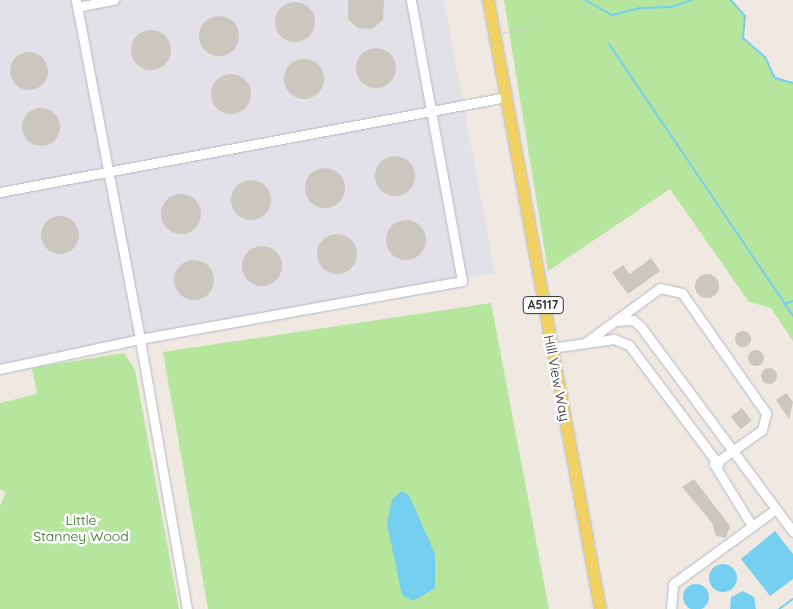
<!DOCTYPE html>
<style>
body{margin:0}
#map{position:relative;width:793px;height:609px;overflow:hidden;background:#efe9e1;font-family:Quicksand,sans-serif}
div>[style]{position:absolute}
.industrial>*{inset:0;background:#e3e1e8}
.green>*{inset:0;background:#b6e59e}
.water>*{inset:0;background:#75cff0}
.round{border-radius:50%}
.stream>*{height:2px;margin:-1px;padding:0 1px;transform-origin:1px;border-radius:1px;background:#75cff0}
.building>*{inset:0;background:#cbc7bf;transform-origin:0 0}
.path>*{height:1px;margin-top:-0.5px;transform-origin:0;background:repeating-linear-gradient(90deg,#c9c9c9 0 4px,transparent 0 6.5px)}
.roads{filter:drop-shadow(0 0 1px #b4b7c1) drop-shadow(0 0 1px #b4b7c1)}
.minor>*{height:9px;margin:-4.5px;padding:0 4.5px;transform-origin:4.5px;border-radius:4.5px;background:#fff}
.major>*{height:11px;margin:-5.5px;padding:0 5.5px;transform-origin:5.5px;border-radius:5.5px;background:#f2d163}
span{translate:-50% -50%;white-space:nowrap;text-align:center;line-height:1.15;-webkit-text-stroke:5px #fff;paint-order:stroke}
.shield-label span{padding:1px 4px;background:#fff;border:1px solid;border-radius:4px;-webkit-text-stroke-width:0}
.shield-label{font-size:12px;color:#2e2e2e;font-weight:700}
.street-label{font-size:14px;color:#2e2e2e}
.park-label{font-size:14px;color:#2c6e1b}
</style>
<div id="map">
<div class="industrial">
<i style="clip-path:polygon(0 0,444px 0,495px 273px,0 364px)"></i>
</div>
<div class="green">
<i style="clip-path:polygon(504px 0,731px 0,745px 16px,743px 38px,765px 57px,775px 78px,793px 83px,793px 341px,771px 308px,749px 302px,670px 189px,548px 271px)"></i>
<i style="clip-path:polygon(491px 303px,549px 609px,208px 609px,163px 352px)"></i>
<i style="clip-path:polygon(124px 353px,135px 370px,179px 609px,0 609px,0 506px,6px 492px,0 489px,0 403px,37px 394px,32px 368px)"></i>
</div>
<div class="water">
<i style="clip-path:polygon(402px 491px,409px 495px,435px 554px,435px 588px,413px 601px,402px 595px,387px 524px,392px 499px)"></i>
<i style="clip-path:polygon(775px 531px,793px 554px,793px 579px,770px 596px,741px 559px)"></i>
<i class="round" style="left:709px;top:564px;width:28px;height:28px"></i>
<i class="round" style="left:683px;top:584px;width:26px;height:26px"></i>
<i style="clip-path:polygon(743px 591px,754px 597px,756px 609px,730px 609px,731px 597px)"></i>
</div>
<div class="stream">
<i style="left:585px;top:0;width:31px;rotate:29deg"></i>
<i style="left:612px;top:15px;width:29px;rotate:-14deg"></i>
<i style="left:640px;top:8px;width:32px;rotate:-2deg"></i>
<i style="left:672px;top:7px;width:20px;rotate:-20deg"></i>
<i style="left:731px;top:0;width:21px;rotate:49deg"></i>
<i style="left:745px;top:16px;width:22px;rotate:95deg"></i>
<i style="left:743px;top:38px;width:29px;rotate:41deg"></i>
<i style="left:765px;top:57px;width:23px;rotate:65deg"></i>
<i style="left:775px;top:78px;width:19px;rotate:16deg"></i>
<i style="left:609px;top:44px;width:328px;rotate:55.9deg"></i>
<i style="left:785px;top:304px;width:9px;rotate:-21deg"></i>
<i style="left:779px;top:609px;width:17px;rotate:-36deg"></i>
</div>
<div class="building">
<i style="clip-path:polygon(348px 0,384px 0,383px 20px,372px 29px,358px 28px,348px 19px)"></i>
<i class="round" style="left:275px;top:2px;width:40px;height:40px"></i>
<i class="round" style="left:199px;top:16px;width:40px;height:40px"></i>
<i class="round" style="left:131px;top:30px;width:40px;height:40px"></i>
<i class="round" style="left:356px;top:48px;width:40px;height:40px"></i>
<i class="round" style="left:10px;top:52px;width:38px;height:38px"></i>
<i class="round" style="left:284px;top:59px;width:40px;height:40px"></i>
<i class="round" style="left:211px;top:74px;width:40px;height:40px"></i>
<i class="round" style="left:22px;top:108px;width:38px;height:38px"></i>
<i class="round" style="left:375px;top:156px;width:40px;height:40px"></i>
<i class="round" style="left:305px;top:168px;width:40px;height:40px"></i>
<i class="round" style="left:231px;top:180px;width:40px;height:40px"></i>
<i class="round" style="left:161px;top:194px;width:40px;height:40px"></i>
<i class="round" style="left:41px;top:216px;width:38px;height:38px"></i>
<i class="round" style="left:386px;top:220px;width:40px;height:40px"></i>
<i class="round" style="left:317px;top:234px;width:40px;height:40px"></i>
<i class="round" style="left:242px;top:246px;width:40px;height:40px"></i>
<i style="clip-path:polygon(651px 258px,660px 271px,628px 294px,612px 273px,623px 265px,630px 274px)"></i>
<i class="round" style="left:174px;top:260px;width:40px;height:40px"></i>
<i class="round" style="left:695px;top:274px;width:24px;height:24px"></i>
<i class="round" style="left:735px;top:331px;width:16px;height:16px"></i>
<i class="round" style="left:748px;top:350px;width:16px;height:16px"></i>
<i class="round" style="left:761px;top:368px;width:16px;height:16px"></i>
<i style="clip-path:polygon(786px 393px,793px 402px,789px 419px,776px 400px)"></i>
<i style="left:742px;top:408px;width:16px;height:14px;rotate:52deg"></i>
<i style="clip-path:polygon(694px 479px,730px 526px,726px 538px,716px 536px,712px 523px,682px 487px)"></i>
</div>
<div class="path">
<i style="left:503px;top:33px;width:29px;rotate:-14deg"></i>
</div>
<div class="roads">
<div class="minor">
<i style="left:77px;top:7px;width:38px;rotate:-11deg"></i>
<i style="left:0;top:192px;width:515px;rotate:-10.63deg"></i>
<i style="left:617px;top:321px;width:16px;rotate:-4deg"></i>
<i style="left:633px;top:320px;width:11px;rotate:41deg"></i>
<i style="left:641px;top:327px;width:255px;rotate:53.4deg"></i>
<i style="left:585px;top:343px;width:93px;rotate:-36.3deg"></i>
<i style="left:660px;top:288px;width:23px;rotate:13deg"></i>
<i style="left:682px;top:293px;width:146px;rotate:55deg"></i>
<i style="left:766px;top:413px;width:17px;rotate:103deg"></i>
<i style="left:762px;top:430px;width:59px;rotate:144.7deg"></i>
<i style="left:714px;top:464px;width:73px;rotate:58.5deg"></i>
<i style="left:551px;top:348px;width:64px;rotate:-8.1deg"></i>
<i style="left:614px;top:339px;width:16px;rotate:22deg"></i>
<i style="left:629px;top:345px;width:149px;rotate:53.2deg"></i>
<i style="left:0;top:369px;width:143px;rotate:-12.1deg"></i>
<i style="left:140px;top:339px;width:345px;rotate:-100.7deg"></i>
<i style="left:187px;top:609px;width:274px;rotate:-99.9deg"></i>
<i style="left:140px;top:339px;width:327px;rotate:-10.2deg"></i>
<i style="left:462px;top:281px;width:286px;rotate:-100.3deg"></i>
<i style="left:671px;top:609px;width:25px;rotate:-85deg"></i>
<i style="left:673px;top:584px;width:127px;rotate:-36.1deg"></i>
</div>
<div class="major">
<i style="left:488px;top:0;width:619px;rotate:79.58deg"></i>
</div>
</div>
<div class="shield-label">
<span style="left:543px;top:305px">A5117</span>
</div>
<div class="street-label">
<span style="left:557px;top:378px;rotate:79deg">Hill View Way</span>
</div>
<div class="park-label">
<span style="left:81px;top:528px">Little<br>Stanney Wood</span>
</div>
</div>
